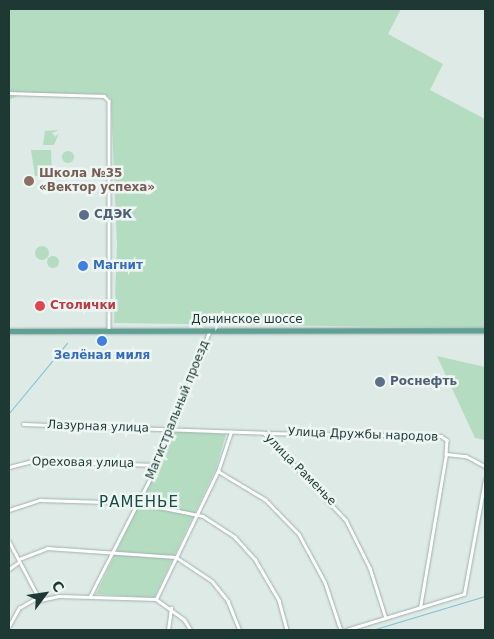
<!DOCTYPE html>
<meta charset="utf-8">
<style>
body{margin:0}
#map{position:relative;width:494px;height:639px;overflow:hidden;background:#ddeae5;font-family:"DejaVu Sans",sans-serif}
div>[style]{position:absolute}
.green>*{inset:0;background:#b4dcc1}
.round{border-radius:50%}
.stream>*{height:1px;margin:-0.5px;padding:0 0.5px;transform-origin:0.5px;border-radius:0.5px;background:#81c0d2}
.roads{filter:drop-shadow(0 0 1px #a0b1ac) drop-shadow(0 0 1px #a0b1ac)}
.minor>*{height:2.5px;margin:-1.25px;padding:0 1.25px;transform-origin:1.25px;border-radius:1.25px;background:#fff}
.primary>*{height:4.5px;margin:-2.25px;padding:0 2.25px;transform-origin:2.25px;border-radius:2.25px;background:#5fa194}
.dots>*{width:14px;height:14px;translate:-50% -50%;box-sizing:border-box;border:2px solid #edf6f2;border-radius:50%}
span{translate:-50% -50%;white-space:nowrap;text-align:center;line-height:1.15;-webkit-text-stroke:5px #edf6f2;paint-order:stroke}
.education-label{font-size:12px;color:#785e54;font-weight:700}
.left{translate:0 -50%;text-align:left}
.service-label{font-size:12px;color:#4e5e75;font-weight:700}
.shop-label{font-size:12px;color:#366cbe;font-weight:700}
.health-label{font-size:12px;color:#be3a42;font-weight:700}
.street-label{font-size:12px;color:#1e3934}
.quarter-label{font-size:15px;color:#1a4b43;letter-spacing:1px}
.frame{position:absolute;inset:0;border:10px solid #1e3934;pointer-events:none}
.north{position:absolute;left:20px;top:569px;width:50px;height:50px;-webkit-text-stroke:4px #edf6f2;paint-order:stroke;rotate:59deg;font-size:14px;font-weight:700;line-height:20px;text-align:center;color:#1e3934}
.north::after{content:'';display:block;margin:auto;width:18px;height:22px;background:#1e3934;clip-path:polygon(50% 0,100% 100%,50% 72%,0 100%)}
</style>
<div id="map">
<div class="green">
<i style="clip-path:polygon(9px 9px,401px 9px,388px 34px,443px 64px,430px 90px,485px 119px,485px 328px,114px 323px,117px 246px,111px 99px,104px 94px,59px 93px,22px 94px,9px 100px)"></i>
<i style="clip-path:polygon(59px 130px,52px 133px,55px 137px,59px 133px,54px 145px,61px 145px,43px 145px,45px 131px)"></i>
<i style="clip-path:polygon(31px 150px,51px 150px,52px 176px,35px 176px)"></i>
<i class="round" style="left:62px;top:151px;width:12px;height:12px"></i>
<i class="round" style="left:35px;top:246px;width:14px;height:14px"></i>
<i class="round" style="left:47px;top:256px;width:12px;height:12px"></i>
<i style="clip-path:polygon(437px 356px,485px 367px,485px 440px,475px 438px)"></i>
<i style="clip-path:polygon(174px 431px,226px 434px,216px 469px,154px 598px,96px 594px)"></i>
</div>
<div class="stream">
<i style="left:9px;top:413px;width:91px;rotate:-50.4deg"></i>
<i style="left:372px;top:630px;width:118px;rotate:-16.7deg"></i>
</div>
<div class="roads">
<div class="minor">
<i style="left:9px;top:93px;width:95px;rotate:1.8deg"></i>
<i style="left:104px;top:96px;width:7px;rotate:45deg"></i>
<i style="left:109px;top:101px;width:230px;rotate:90deg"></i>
<i style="left:23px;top:424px;width:241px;rotate:2.1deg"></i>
<i style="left:264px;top:433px;width:120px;rotate:46.7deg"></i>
<i style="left:346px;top:520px;width:54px;rotate:63.4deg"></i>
<i style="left:370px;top:568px;width:52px;rotate:72.3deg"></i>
<i style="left:264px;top:433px;width:177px;rotate:1deg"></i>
<i style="left:441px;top:436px;width:7px;rotate:34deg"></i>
<i style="left:447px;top:440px;width:14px;rotate:94deg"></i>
<i style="left:446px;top:454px;width:20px;rotate:6deg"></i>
<i style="left:466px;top:456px;width:21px;rotate:28deg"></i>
<i style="left:9px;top:467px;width:25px;rotate:-14deg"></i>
<i style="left:33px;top:461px;width:124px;rotate:1.8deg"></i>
<i style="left:218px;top:471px;width:56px;rotate:31.1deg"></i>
<i style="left:266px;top:500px;width:47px;rotate:45.9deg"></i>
<i style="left:299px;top:534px;width:55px;rotate:61.6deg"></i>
<i style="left:325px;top:582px;width:51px;rotate:71.6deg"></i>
<i style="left:9px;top:510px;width:33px;rotate:-18deg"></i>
<i style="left:40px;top:500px;width:99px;rotate:1.7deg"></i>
<i style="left:139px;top:503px;width:65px;rotate:11.5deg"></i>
<i style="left:203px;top:516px;width:38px;rotate:33deg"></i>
<i style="left:235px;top:537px;width:30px;rotate:48deg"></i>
<i style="left:255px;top:559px;width:48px;rotate:59.7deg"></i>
<i style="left:279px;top:600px;width:31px;rotate:75deg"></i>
<i style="left:9px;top:541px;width:67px;rotate:62.3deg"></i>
<i style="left:40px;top:600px;width:19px;rotate:-12deg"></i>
<i style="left:59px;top:596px;width:97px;rotate:1.8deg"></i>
<i style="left:19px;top:559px;width:30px;rotate:-21deg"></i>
<i style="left:47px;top:548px;width:129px;rotate:4deg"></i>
<i style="left:176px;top:557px;width:43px;rotate:33.7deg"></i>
<i style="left:212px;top:581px;width:26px;rotate:51deg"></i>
<i style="left:228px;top:601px;width:31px;rotate:68deg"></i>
<i style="left:9px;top:569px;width:12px;rotate:-35deg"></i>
<i style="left:90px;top:596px;width:147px;rotate:-62.9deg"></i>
<i style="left:157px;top:465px;width:145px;rotate:-68.6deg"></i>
<i style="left:156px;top:599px;width:142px;rotate:-64.2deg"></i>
<i style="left:218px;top:471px;width:41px;rotate:-71.6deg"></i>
<i style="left:156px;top:599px;width:34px;rotate:36deg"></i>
<i style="left:184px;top:619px;width:13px;rotate:58deg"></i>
<i style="left:420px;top:608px;width:156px;rotate:-80.4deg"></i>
<i style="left:9px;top:626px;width:21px;rotate:-61deg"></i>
<i style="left:19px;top:608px;width:22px;rotate:-30deg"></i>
<i style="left:168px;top:630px;width:22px;rotate:-82deg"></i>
<i style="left:346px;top:630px;width:123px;rotate:-17deg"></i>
<i style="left:464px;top:594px;width:116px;rotate:-79.6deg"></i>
</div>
<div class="primary">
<i style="left:9px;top:331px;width:476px;rotate:-0.1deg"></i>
</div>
</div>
<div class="dots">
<i style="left:29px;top:181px;background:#8d6e63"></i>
<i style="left:84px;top:215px;background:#5c6f8a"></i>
<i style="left:83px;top:266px;background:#3f7fe0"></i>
<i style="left:40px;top:306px;background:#e0444e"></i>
<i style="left:102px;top:341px;background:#3f7fe0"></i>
<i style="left:380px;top:382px;background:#5c6f8a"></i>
</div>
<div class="education-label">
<span class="left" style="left:39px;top:181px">Школа №35<br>«Вектор успеха»</span>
</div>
<div class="service-label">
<span class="left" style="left:94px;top:215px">СДЭК</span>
<span class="left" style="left:390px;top:382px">Роснефть</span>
</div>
<div class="shop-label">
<span class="left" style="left:93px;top:266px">Магнит</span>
<span style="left:102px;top:356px">Зелёная миля</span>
</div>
<div class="health-label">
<span class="left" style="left:50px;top:306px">Столички</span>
</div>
<div class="street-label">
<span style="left:247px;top:320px">Донинское шоссе</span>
<span style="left:178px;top:410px;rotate:-68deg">Магистральный проезд</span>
<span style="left:98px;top:427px;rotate:2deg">Лазурная улица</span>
<span style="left:363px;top:435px;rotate:2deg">Улица Дружбы народов</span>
<span style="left:83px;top:463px;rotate:1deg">Ореховая улица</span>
<span style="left:300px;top:470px;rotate:45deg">улица Раменье</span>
</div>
<div class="quarter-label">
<span style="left:139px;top:503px">РАМЕНЬЕ</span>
</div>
<div class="frame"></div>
<div class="north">С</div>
</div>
